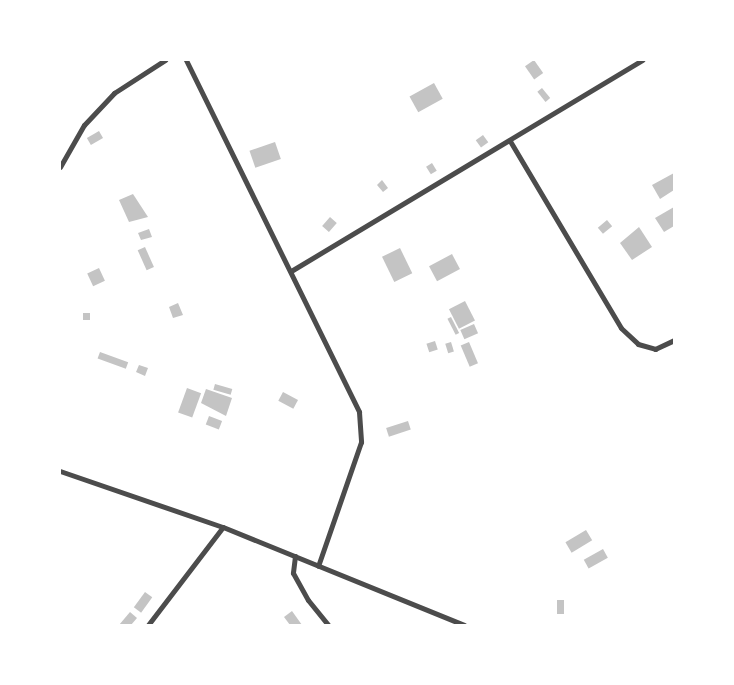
<!DOCTYPE html>
<style>
body{margin:0}
#map{position:relative;width:734px;height:685px;overflow:hidden;background:#fff;font-family:Overpass,sans-serif}
div>[style]{position:absolute}
.building>*{inset:0;background:#c4c4c4;transform-origin:0 0}
.minor>*{height:5px;margin:-2.5px;padding:0 2.5px;transform-origin:2.5px;border-radius:2.5px;background:#4c4c4c}
span{translate:-50% -50%;white-space:nowrap;text-align:center;line-height:1.15;-webkit-text-stroke:5px #fff;paint-order:stroke}
.frame{position:absolute;inset:0;border:61px solid #fff;pointer-events:none}
</style>
<div id="map">
<div class="building">
<i style="left:534px;top:60px;width:16px;height:11px;rotate:55deg"></i>
<i style="left:434px;top:83px;width:18px;height:28px;rotate:61deg"></i>
<i style="left:542px;top:88px;width:13px;height:6px;rotate:51deg"></i>
<i style="left:99px;top:131px;width:8px;height:14px;rotate:60deg"></i>
<i style="left:483px;top:135px;width:9px;height:9px;rotate:54deg"></i>
<i style="left:275px;top:142px;width:18px;height:27px;rotate:71deg"></i>
<i style="left:432px;top:163px;width:9px;height:7px;rotate:58deg"></i>
<i style="clip-path:polygon(674px 173px,674px 190px,660px 199px,652px 185px)"></i>
<i style="clip-path:polygon(382px 180px,388px 188px,383px 192px,377px 185px)"></i>
<i style="clip-path:polygon(133px 194px,148px 217px,129px 222px,119px 200px)"></i>
<i style="clip-path:polygon(674px 207px,674px 226px,664px 232px,655px 218px)"></i>
<i style="left:330px;top:217px;width:9px;height:12px;rotate:41deg"></i>
<i style="left:607px;top:220px;width:8px;height:12px;rotate:50deg"></i>
<i style="clip-path:polygon(639px 227px,652px 247px,632px 260px,620px 243px)"></i>
<i style="clip-path:polygon(149px 229px,152px 237px,141px 240px,138px 233px)"></i>
<i style="left:145px;top:247px;width:22px;height:8px;rotate:66deg"></i>
<i style="left:400px;top:248px;width:28px;height:20px;rotate:64deg"></i>
<i style="left:452px;top:254px;width:17px;height:26px;rotate:62deg"></i>
<i style="left:99px;top:268px;width:14px;height:13px;rotate:65deg"></i>
<i style="left:465px;top:301px;width:22px;height:18px;rotate:63deg"></i>
<i style="clip-path:polygon(178px 303px,183px 315px,173px 318px,169px 307px)"></i>
<i style="left:83px;top:313px;width:7px;height:7px"></i>
<i style="left:451px;top:317px;width:18px;height:4px;rotate:63deg"></i>
<i style="left:474px;top:324px;width:10px;height:15px;rotate:66deg"></i>
<i style="left:435px;top:341px;width:9px;height:9px;rotate:72deg"></i>
<i style="left:451px;top:342px;width:10px;height:6px;rotate:73deg"></i>
<i style="left:469px;top:342px;width:23px;height:9px;rotate:67deg"></i>
<i style="left:100px;top:352px;width:30px;height:7px;rotate:20deg"></i>
<i style="clip-path:polygon(139px 365px,148px 368px,145px 376px,136px 372px)"></i>
<i style="left:215px;top:384px;width:18px;height:6px;rotate:16deg"></i>
<i style="left:187px;top:388px;width:15px;height:26px;rotate:20deg"></i>
<i style="clip-path:polygon(206px 389px,232px 398px,226px 416px,201px 403px)"></i>
<i style="left:283px;top:392px;width:17px;height:10px;rotate:28deg"></i>
<i style="left:209px;top:416px;width:14px;height:9px;rotate:21deg"></i>
<i style="left:408px;top:421px;width:9px;height:23px;rotate:72deg"></i>
<i style="left:586px;top:530px;width:12px;height:24px;rotate:59deg"></i>
<i style="left:603px;top:549px;width:10px;height:22px;rotate:61deg"></i>
<i style="left:145px;top:592px;width:9px;height:19px;rotate:36deg"></i>
<i style="left:557px;top:600px;width:7px;height:14px"></i>
<i style="clip-path:polygon(292px 611px,302px 625px,290px 625px,284px 617px)"></i>
<i style="clip-path:polygon(130px 612px,137px 618px,131px 625px,119px 625px)"></i>
</div>
<div class="minor">
<i style="left:186px;top:60px;width:392px;rotate:63.8deg"></i>
<i style="left:359px;top:412px;width:30px;rotate:86deg"></i>
<i style="left:361px;top:442px;width:131px;rotate:109.1deg"></i>
<i style="left:510px;top:141px;width:217px;rotate:59.3deg"></i>
<i style="left:621px;top:328px;width:23px;rotate:43deg"></i>
<i style="left:638px;top:344px;width:18px;rotate:16deg"></i>
<i style="left:655px;top:349px;width:21px;rotate:-25deg"></i>
<i style="left:60px;top:167px;width:48px;rotate:-60.3deg"></i>
<i style="left:84px;top:125px;width:44px;rotate:-46.8deg"></i>
<i style="left:114px;top:93px;width:61px;rotate:-32.9deg"></i>
<i style="left:291px;top:271px;width:410px;rotate:-31deg"></i>
<i style="left:60px;top:471px;width:172px;rotate:19deg"></i>
<i style="left:223px;top:527px;width:260px;rotate:22.1deg"></i>
<i style="left:295px;top:556px;width:17px;rotate:97deg"></i>
<i style="left:293px;top:573px;width:31px;rotate:61deg"></i>
<i style="left:308px;top:600px;width:32px;rotate:51deg"></i>
<i style="left:148px;top:625px;width:123px;rotate:-52.6deg"></i>
</div>
<div class="frame"></div>
</div>
